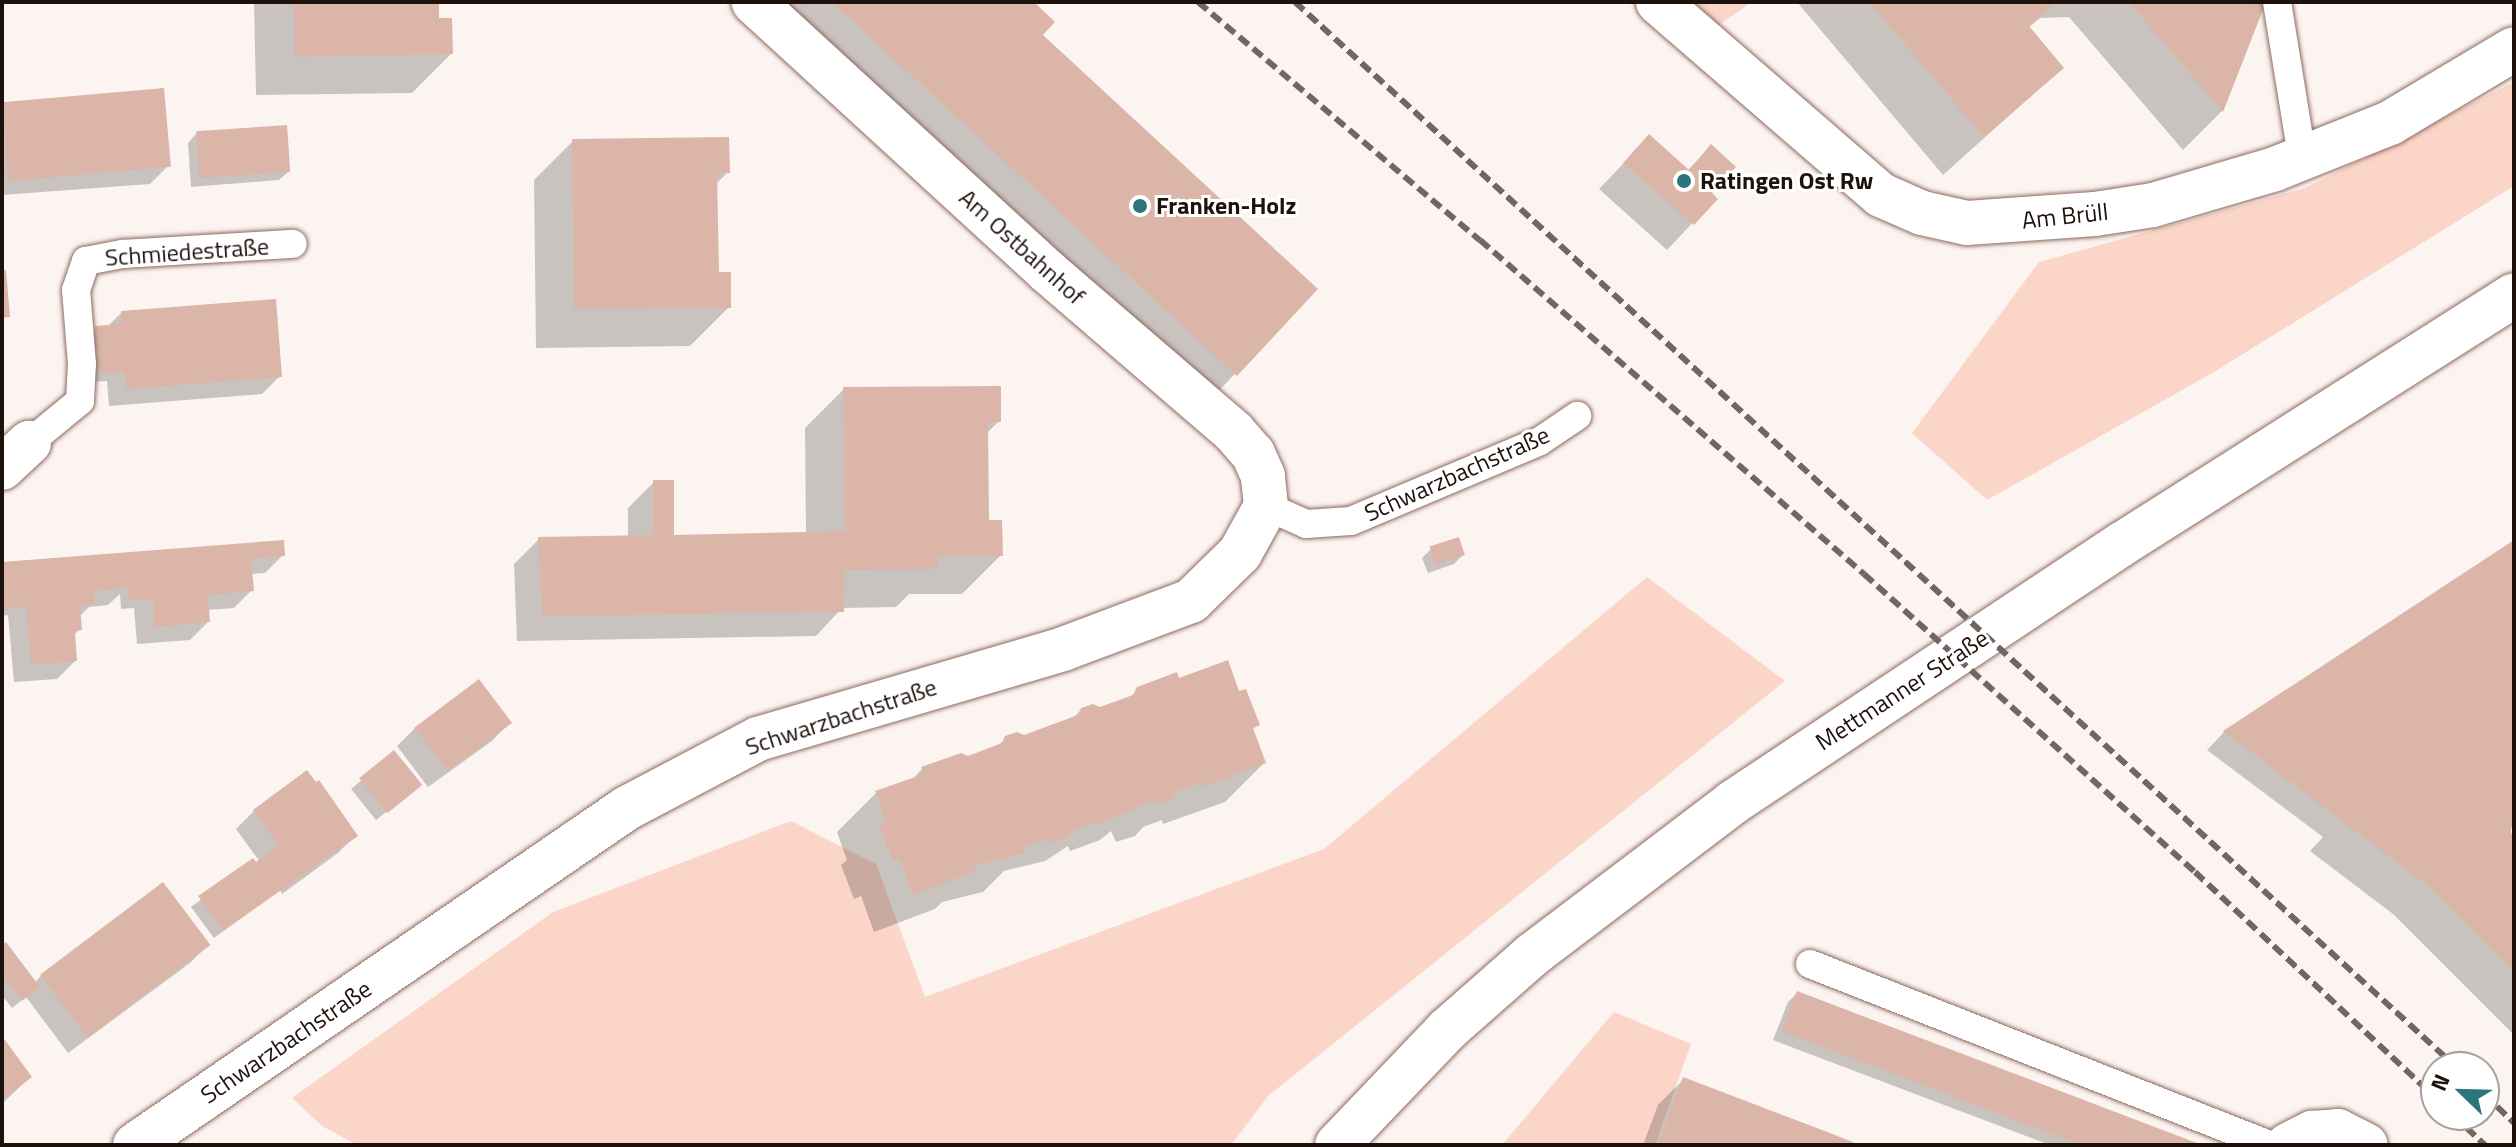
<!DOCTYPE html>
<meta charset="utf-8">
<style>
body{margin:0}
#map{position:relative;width:2516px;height:1147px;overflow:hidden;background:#fcf4f1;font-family:"Titillium Web",sans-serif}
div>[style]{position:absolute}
.green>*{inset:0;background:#fad5c8}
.shadow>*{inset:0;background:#0003}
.building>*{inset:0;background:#dbb5a7;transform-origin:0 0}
.roads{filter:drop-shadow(0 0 2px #8d6a5d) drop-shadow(0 0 2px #8d6a5d)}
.lane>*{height:28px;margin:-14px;padding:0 14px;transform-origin:14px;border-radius:14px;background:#fff}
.street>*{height:44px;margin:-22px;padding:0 22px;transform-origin:22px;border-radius:22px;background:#fff}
.secondary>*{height:44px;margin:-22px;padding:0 22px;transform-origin:22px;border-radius:22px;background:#fff}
.rail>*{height:6px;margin-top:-3px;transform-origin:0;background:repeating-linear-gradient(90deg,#716661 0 12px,transparent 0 18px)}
.dots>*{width:22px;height:22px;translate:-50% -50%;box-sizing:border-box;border:4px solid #fff;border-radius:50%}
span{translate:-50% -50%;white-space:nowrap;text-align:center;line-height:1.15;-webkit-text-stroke:6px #fff;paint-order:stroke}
.poi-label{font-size:24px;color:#1e110c;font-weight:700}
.left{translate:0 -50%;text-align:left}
.street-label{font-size:24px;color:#1e110c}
.frame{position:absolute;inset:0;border:4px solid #1e110c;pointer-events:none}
.north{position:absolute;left:2420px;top:1051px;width:80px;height:80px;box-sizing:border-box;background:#fff;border:2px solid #a5a09e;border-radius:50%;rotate:293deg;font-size:22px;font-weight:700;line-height:32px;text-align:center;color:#1e110c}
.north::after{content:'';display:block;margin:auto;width:28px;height:36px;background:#2c757d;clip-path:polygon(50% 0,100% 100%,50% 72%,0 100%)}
</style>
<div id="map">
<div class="green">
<i style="clip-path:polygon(1658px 2px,1752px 2px,1700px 38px)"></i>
<i style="clip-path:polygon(2514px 82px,2514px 186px,2214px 372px,1987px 500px,1912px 433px,2039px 262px,2305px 188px)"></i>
<i style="clip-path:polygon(1647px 577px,1785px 681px,1268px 1096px,1231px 1145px,357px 1145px,322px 1126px,292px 1098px,553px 912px,791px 821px,876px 864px,925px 997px,1324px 849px)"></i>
<i style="clip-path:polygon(1614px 1012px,1691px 1044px,1655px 1145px,1502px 1145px)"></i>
</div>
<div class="shadow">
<i style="clip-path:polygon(254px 2px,437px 2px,437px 20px,451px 54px,412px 93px,256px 95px)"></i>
<i style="clip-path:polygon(779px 2px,1031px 2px,1040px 35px,1315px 290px,1210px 400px)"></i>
<i style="clip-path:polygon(1797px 2px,2263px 2px,2222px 111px,2183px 150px,2069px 17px,2040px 18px,2028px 28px,2062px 68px,1943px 175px)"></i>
<i style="clip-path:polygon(2px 103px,168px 166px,150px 184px,2px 195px)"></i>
<i style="clip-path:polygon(196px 134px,288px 172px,279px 180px,191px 187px,188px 143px)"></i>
<i style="clip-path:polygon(1649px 137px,1687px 171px,1711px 147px,1709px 193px,1715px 199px,1667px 250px,1599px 189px)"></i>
<i style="clip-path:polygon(573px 141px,728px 172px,716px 184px,717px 274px,729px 307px,690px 346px,536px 348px,534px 180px)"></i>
<i style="clip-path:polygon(121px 313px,280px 376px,262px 394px,109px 406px,107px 381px,91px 382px,87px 337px,96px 328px,107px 327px)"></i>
<i style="clip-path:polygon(844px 389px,999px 421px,986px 434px,987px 522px,1001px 555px,962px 594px,909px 594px,896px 607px,842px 608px,816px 636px,517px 641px,514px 564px,539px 539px,628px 538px,628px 508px,654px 482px,672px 537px,806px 534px,805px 428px)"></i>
<i style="clip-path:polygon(2514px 543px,2511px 836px,2514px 1035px,2393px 914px,2310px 851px,2323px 837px,2207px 750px,2224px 732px)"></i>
<i style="clip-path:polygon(1431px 549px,1463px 555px,1454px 564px,1428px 573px,1422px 558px)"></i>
<i style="clip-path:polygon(283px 555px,265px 573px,251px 574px,252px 590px,234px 608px,207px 610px,208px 622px,190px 640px,137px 644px,134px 608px,121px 609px,120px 594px,108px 605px,89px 607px,79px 617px,80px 629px,73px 636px,75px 661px,57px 679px,14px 682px,8px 615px,2px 616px,2px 564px)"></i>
<i style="clip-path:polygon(1178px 681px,1238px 693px,1257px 725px,1252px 730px,1264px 763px,1225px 802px,1163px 824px,1162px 820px,1143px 827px,1135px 836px,1116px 842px,1111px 831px,1100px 840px,1070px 851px,1068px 846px,1045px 861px,1004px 871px,983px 892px,942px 902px,935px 909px,874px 932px,861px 896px,854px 899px,841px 865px,847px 860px,837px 832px,876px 793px,912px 780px,922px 769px,996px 748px,1006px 738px,1024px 737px,1072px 719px,1082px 709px,1099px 709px,1129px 698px,1139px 689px)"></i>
<i style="clip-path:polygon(509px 723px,492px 741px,428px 787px,397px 746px,415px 728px)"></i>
<i style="clip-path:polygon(394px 753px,410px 793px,376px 820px,351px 789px)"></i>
<i style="clip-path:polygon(254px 811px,356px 835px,338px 853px,282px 894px,280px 890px,214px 938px,191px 907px,253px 861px,256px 865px,260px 862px,236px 829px)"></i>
<i style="clip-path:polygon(208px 945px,190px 963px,68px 1053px,26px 997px,12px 1008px,2px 995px,2px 948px,34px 983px,41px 976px)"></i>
<i style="clip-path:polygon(1797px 993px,2197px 1145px,2050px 1145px,1773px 1040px,1788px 1002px)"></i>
<i style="clip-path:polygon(2px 1039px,30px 1077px,2px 1104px)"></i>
<i style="clip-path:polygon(1684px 1079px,1855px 1145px,1643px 1145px,1658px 1105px)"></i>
</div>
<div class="building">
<i style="clip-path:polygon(294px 2px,439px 2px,439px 18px,452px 18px,453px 54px,295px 57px)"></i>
<i style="clip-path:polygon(832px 2px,1034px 2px,1055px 22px,1043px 35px,1318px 289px,1237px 376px)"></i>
<i style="clip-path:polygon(1869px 2px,2056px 2px,2029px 26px,2064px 68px,1984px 137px)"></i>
<i style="clip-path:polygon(2129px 2px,2266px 2px,2223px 112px)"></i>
<i style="left:164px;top:88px;width:79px;height:163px;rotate:85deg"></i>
<i style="left:287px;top:125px;width:47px;height:91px;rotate:86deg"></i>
<i style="clip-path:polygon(1649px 134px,1689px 170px,1711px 144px,1736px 167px,1712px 193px,1718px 199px,1694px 225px,1623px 163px)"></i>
<i style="clip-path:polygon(729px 137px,730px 173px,717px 173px,719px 272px,731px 272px,731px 308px,574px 309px,572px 139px)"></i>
<i style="clip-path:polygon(6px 270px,10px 317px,2px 318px,2px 271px)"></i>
<i style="clip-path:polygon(276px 299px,282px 377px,126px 389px,125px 372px,100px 374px,95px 326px,122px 324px,121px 311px)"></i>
<i style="clip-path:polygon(1001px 386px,1001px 422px,988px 422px,989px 520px,1002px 520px,1003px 556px,937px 556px,938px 569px,845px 570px,844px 612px,542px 616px,538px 537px,653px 535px,653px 480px,674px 480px,674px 535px,845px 531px,843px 387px)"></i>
<i style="left:1459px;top:537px;width:19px;height:31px;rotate:72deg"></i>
<i style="clip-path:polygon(284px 540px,285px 556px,251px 559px,254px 591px,208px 595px,210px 622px,154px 627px,153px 599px,129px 601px,128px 588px,94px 591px,95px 604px,80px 605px,82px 630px,75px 631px,77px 661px,31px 665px,26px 607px,2px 608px,2px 562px)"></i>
<i style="clip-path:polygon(2514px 540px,2514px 826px,2508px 830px,2514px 836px,2514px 972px,2425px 883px,2223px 731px)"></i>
<i style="clip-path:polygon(1228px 660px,1239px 691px,1246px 689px,1260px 725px,1253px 728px,1266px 763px,1202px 787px,1201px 783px,1174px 792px,1176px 797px,1155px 805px,1153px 800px,1095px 826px,1094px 822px,1069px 832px,1072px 836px,1050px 843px,1049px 839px,1023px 848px,1024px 853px,974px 866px,976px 871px,913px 895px,900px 859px,893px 861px,879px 824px,886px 822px,875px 791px,924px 774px,921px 767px,961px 753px,968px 756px,1002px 743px,1005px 736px,1017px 732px,1024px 735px,1078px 715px,1081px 708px,1093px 704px,1100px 707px,1133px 695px,1137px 687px,1177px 672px,1179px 678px)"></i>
<i style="left:479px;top:679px;width:55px;height:81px;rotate:53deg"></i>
<i style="left:394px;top:750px;width:45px;height:45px;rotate:51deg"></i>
<i style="clip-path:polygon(307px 770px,316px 782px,319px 780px,358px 836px,223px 931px,198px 896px,253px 858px,256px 862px,278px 845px,253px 810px)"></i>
<i style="left:163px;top:882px;width:79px;height:154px;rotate:53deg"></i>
<i style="clip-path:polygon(6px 942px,40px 987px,22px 1001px,2px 975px,2px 945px)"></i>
<i style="clip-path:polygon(1797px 991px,2202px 1145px,2081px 1145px,1781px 1031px)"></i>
<i style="clip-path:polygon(2px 1036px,32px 1077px,2px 1100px)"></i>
<i style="clip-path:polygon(1683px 1077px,1830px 1133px,1860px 1145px,1657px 1145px)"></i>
</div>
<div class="roads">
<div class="lane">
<i style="left:2277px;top:2px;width:157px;rotate:80.8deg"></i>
<i style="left:29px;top:443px;width:66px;rotate:-39.5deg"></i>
<i style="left:80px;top:401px;width:37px;rotate:-87deg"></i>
<i style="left:82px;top:364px;width:74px;rotate:-94.6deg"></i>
<i style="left:76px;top:290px;width:31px;rotate:-71deg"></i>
<i style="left:86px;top:261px;width:38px;rotate:-11deg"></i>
<i style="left:123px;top:254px;width:170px;rotate:-3.4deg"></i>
<i style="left:1266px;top:506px;width:44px;rotate:24.2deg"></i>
<i style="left:1306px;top:524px;width:45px;rotate:-3.8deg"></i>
<i style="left:1351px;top:521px;width:205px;rotate:-22.9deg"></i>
<i style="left:1540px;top:441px;width:45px;rotate:-34deg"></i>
<i style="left:1810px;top:964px;width:494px;rotate:21.5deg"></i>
</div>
<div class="street">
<i style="left:1658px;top:2px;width:295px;rotate:40.9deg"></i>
<i style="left:1881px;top:195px;width:45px;rotate:23.7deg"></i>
<i style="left:1922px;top:213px;width:46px;rotate:12.5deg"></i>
<i style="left:1967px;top:223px;width:128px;rotate:-4deg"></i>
<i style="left:2095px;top:214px;width:59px;rotate:-8.8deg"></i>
<i style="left:2153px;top:205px;width:127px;rotate:-16.4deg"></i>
<i style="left:2275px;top:169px;width:124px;rotate:-21.8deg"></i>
<i style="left:2390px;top:123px;width:144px;rotate:-30.8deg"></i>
<i style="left:2px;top:468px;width:37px;rotate:-43deg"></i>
<i style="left:135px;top:1145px;width:596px;rotate:-34.41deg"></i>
<i style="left:627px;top:808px;width:148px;rotate:-27.8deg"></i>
<i style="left:758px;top:739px;width:318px;rotate:-16.4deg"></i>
<i style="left:1063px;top:649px;width:137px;rotate:-20.6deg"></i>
<i style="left:1191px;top:601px;width:69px;rotate:-44.4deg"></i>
<i style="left:1240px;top:553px;width:54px;rotate:-61deg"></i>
<i style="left:1266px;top:506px;width:30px;rotate:-96deg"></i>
<i style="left:1263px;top:476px;width:24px;rotate:-114deg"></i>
<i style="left:1253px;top:454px;width:29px;rotate:-131deg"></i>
<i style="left:1234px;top:432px;width:247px;rotate:-139.3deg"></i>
<i style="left:1047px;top:271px;width:398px;rotate:-137.5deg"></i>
<i style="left:2288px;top:1145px;width:27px;rotate:-27deg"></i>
<i style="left:2312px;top:1133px;width:26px;rotate:-4deg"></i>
<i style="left:2338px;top:1131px;width:31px;rotate:27deg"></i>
</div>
<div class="secondary">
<i style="left:1337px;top:1145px;width:161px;rotate:-46.3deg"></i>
<i style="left:1448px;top:1029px;width:112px;rotate:-41.4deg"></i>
<i style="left:1532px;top:955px;width:251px;rotate:-37.2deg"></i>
<i style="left:1732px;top:803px;width:468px;rotate:-33.6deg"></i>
<i style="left:2122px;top:544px;width:464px;rotate:-32.4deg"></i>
</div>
</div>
<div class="rail">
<i style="left:1198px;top:2px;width:369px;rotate:40.2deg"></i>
<i style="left:1480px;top:240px;width:509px;rotate:41.02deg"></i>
<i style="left:1864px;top:574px;width:445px;rotate:42deg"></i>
<i style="left:2195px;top:872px;width:330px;rotate:43.2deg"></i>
<i style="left:1295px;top:2px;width:1575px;rotate:42.53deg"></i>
<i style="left:2484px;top:1094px;width:42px;rotate:44deg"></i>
<i style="left:2453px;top:1115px;width:44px;rotate:43.2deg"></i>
</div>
<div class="dots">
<i style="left:1684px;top:181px;background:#2c757d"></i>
<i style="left:1140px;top:206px;background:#2c757d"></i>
</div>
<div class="poi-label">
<span class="left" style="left:1700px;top:181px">Ratingen Ost Rw</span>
<span class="left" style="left:1156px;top:206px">Franken-Holz</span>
</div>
<div class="street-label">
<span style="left:2065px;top:216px;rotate:-6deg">Am Brüll</span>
<span style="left:1022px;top:247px;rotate:42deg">Am Ostbahnhof</span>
<span style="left:187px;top:252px;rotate:-4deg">Schmiedestraße</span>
<span style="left:1457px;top:474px;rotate:-24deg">Schwarzbachstraße</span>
<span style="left:1902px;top:690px;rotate:-33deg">Mettmanner Straße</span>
<span style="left:841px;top:717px;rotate:-18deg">Schwarzbachstraße</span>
<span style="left:286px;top:1042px;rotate:-34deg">Schwarzbachstraße</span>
</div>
<div class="frame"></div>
<div class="north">N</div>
</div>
